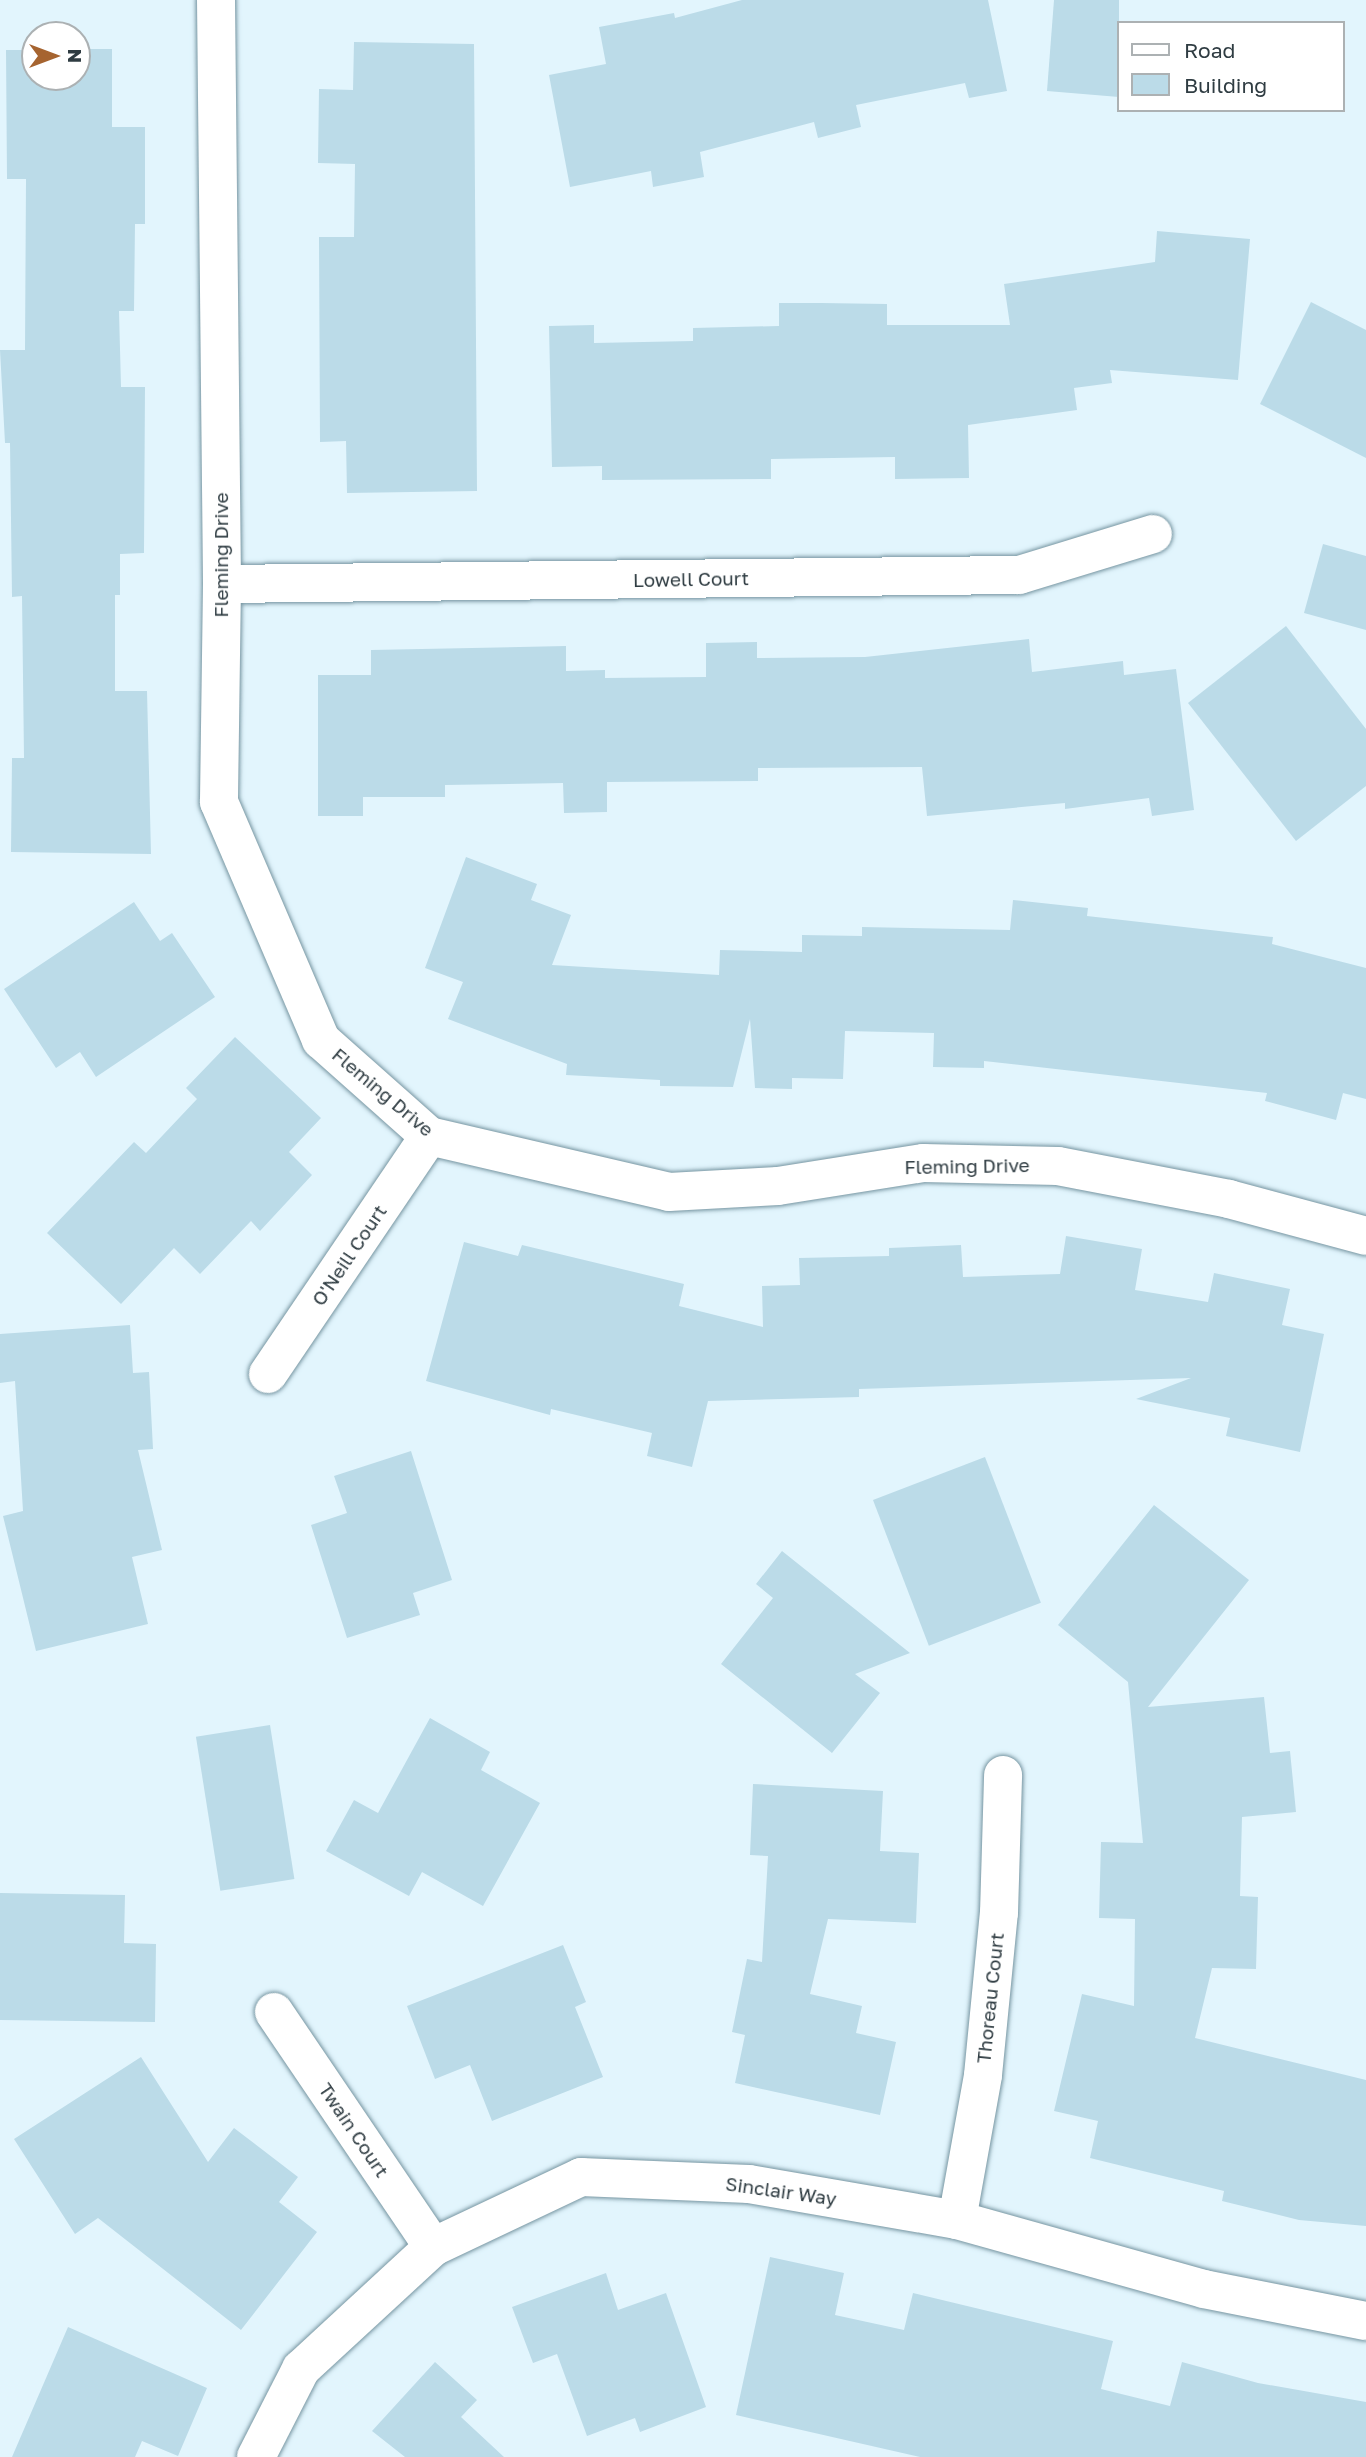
<!DOCTYPE html>
<style>
body{margin:0}
#map{position:relative;width:1366px;height:2457px;overflow:hidden;background:#e2f5fd;font-family:"Golos Text",sans-serif}
div>[style]{position:absolute}
.building>*{inset:0;background:#bbdbe8;transform-origin:0 0}
.roads{filter:drop-shadow(0 0 2px #7695a1) drop-shadow(0 0 2px #7695a1)}
.minor>*{height:38px;margin:-19px;padding:0 19px;transform-origin:19px;border-radius:19px;background:#fff}
span{translate:-50% -50%;white-space:nowrap;text-align:center;line-height:1.15;-webkit-text-stroke:5px #fff;paint-order:stroke}
.street-label{font-size:19px;color:#2f3c42}
.legend{position:absolute;left:1117px;top:21px;width:228px;height:91px;box-sizing:border-box;background:#fff;border:2px solid #acb1b3;margin:0;padding:9px 12px;list-style:none;font-size:21px;color:#2f3c42}
.legend li{display:flex;align-items:center;gap:14px;height:35px}
.legend b{width:35px;border:2px solid #acb1b3}
.north{position:absolute;left:21px;top:21px;width:70px;height:70px;box-sizing:border-box;background:#fff;border:2px solid #acb1b3;border-radius:50%;rotate:90deg;font-size:19px;font-weight:700;line-height:28px;text-align:center;color:#2f3c42}
.north::after{content:'';display:block;margin:auto;width:24px;height:32px;background:#a66430;clip-path:polygon(50% 0,100% 100%,50% 72%,0 100%)}
</style>
<div id="map">
<div class="building">
<i style="clip-path:polygon(742px 0,988px 0,1007px 91px,969px 98px,965px 83px,856px 105px,861px 127px,818px 138px,814px 122px,700px 152px,704px 177px,653px 187px,651px 171px,570px 187px,549px 75px,606px 64px,599px 27px,674px 13px,675px 18px)"></i>
<i style="clip-path:polygon(1054px 0,1119px 0,1119px 97px,1047px 91px)"></i>
<i style="clip-path:polygon(354px 42px,474px 44px,477px 491px,347px 493px,346px 441px,320px 442px,319px 237px,354px 237px,355px 164px,318px 163px,319px 89px,353px 90px)"></i>
<i style="clip-path:polygon(77px 49px,112px 49px,112px 127px,145px 127px,145px 224px,135px 224px,134px 311px,119px 311px,121px 387px,145px 387px,144px 553px,120px 554px,120px 595px,115px 595px,115px 691px,147px 691px,151px 854px,11px 852px,12px 758px,24px 758px,22px 596px,12px 597px,10px 443px,5px 443px,0 350px,25px 350px,26px 179px,7px 179px,6px 50px,35px 50px,35px 77px,77px 77px)"></i>
<i style="clip-path:polygon(1157px 231px,1250px 239px,1238px 380px,1110px 370px,1112px 383px,1074px 388px,1077px 410px,968px 425px,969px 478px,895px 479px,895px 457px,771px 459px,771px 479px,602px 480px,602px 466px,552px 467px,549px 326px,594px 325px,594px 343px,693px 341px,693px 328px,779px 326px,779px 303px,821px 303px,887px 304px,887px 325px,1010px 325px,1004px 284px,1155px 262px)"></i>
<i style="clip-path:polygon(1311px 302px,1366px 330px,1366px 458px,1260px 404px)"></i>
<i style="clip-path:polygon(1323px 544px,1366px 556px,1366px 630px,1304px 613px)"></i>
<i style="clip-path:polygon(1286px 626px,1366px 729px,1366px 786px,1296px 841px,1188px 703px)"></i>
<i style="clip-path:polygon(1029px 639px,1032px 672px,1123px 661px,1124px 675px,1176px 669px,1194px 810px,1152px 816px,1149px 798px,1065px 809px,1065px 803px,927px 816px,922px 767px,758px 768px,758px 781px,607px 782px,607px 812px,564px 813px,563px 783px,445px 785px,445px 797px,363px 797px,363px 816px,318px 816px,318px 675px,371px 675px,371px 650px,566px 646px,566px 671px,605px 670px,605px 678px,706px 677px,706px 643px,757px 642px,757px 658px,865px 657px)"></i>
<i style="clip-path:polygon(466px 857px,537px 884px,531px 900px,571px 915px,552px 965px,719px 975px,720px 950px,802px 952px,802px 935px,862px 936px,862px 927px,1010px 930px,1013px 900px,1088px 908px,1087px 916px,1273px 937px,1272px 944px,1366px 968px,1366px 1099px,1343px 1093px,1336px 1120px,1265px 1101px,1267px 1093px,984px 1061px,984px 1068px,933px 1067px,934px 1033px,845px 1031px,843px 1079px,792px 1078px,792px 1089px,755px 1088px,750px 1019px,733px 1087px,660px 1086px,660px 1080px,566px 1075px,567px 1064px,448px 1019px,463px 982px,425px 968px)"></i>
<i style="clip-path:polygon(134px 902px,160px 941px,172px 933px,215px 997px,96px 1077px,80px 1052px,56px 1068px,4px 989px)"></i>
<i style="clip-path:polygon(235px 1037px,321px 1118px,289px 1152px,312px 1175px,260px 1231px,251px 1221px,200px 1274px,174px 1248px,121px 1304px,47px 1233px,134px 1142px,146px 1153px,197px 1099px,186px 1088px)"></i>
<i style="clip-path:polygon(1066px 1236px,1142px 1249px,1135px 1290px,1208px 1302px,1214px 1273px,1290px 1289px,1282px 1325px,1324px 1334px,1300px 1452px,1226px 1436px,1230px 1418px,1136px 1399px,1191px 1378px,859px 1389px,859px 1397px,708px 1401px,692px 1467px,647px 1456px,652px 1433px,551px 1409px,550px 1415px,426px 1381px,464px 1242px,518px 1256px,522px 1245px,684px 1284px,679px 1306px,763px 1327px,762px 1286px,800px 1285px,799px 1258px,889px 1256px,889px 1248px,961px 1245px,963px 1277px,1060px 1274px)"></i>
<i style="clip-path:polygon(130px 1325px,133px 1373px,149px 1372px,153px 1449px,138px 1450px,162px 1550px,132px 1557px,148px 1624px,36px 1651px,3px 1516px,23px 1511px,15px 1381px,0 1383px,0 1334px)"></i>
<i style="clip-path:polygon(411px 1451px,452px 1580px,413px 1593px,420px 1615px,347px 1638px,311px 1525px,347px 1513px,334px 1476px)"></i>
<i style="left:985px;top:1457px;width:156px;height:120px;rotate:69deg"></i>
<i style="clip-path:polygon(1154px 1505px,1249px 1580px,1148px 1707px,1264px 1697px,1270px 1753px,1290px 1751px,1296px 1812px,1242px 1817px,1240px 1896px,1258px 1897px,1256px 1969px,1212px 1968px,1195px 2038px,1366px 2080px,1366px 2226px,1299px 2220px,1222px 2201px,1224px 2191px,1090px 2158px,1098px 2121px,1054px 2111px,1082px 1994px,1134px 2006px,1135px 1919px,1099px 1918px,1101px 1842px,1143px 1843px,1128px 1682px,1058px 1625px)"></i>
<i style="clip-path:polygon(782px 1551px,910px 1653px,855px 1674px,880px 1693px,832px 1753px,721px 1664px,773px 1598px,756px 1584px)"></i>
<i style="clip-path:polygon(430px 1718px,490px 1752px,481px 1770px,540px 1803px,483px 1906px,422px 1872px,409px 1896px,326px 1851px,354px 1800px,378px 1813px)"></i>
<i style="left:270px;top:1725px;width:156px;height:75px;rotate:81deg"></i>
<i style="clip-path:polygon(753px 1784px,883px 1791px,880px 1851px,919px 1853px,916px 1923px,828px 1919px,810px 1994px,862px 2006px,856px 2033px,896px 2042px,880px 2115px,735px 2083px,745px 2035px,732px 2032px,747px 1959px,762px 1962px,768px 1856px,750px 1855px)"></i>
<i style="clip-path:polygon(0 1893px,125px 1895px,124px 1943px,156px 1944px,155px 2022px,0 2020px)"></i>
<i style="clip-path:polygon(563px 1945px,586px 2002px,575px 2007px,603px 2077px,492px 2121px,470px 2065px,435px 2079px,407px 2006px)"></i>
<i style="clip-path:polygon(141px 2057px,208px 2162px,234px 2128px,298px 2177px,279px 2202px,317px 2232px,241px 2330px,98px 2218px,75px 2234px,14px 2139px)"></i>
<i style="clip-path:polygon(770px 2257px,844px 2273px,835px 2315px,904px 2330px,913px 2293px,1113px 2341px,1101px 2389px,1170px 2406px,1182px 2362px,1258px 2383px,1366px 2402px,1366px 2457px,920px 2457px,736px 2415px)"></i>
<i style="clip-path:polygon(606px 2273px,618px 2310px,666px 2293px,706px 2407px,640px 2432px,635px 2418px,587px 2436px,557px 2354px,533px 2363px,512px 2307px)"></i>
<i style="clip-path:polygon(68px 2327px,207px 2388px,178px 2456px,142px 2441px,135px 2457px,12px 2457px)"></i>
<i style="clip-path:polygon(435px 2362px,477px 2400px,461px 2417px,504px 2457px,405px 2457px,372px 2431px)"></i>
</div>
<div class="roads">
<div class="minor">
<i style="left:216px;top:0;width:584px;rotate:89.41deg"></i>
<i style="left:222px;top:584px;width:218px;rotate:90.8deg"></i>
<i style="left:219px;top:802px;width:259px;rotate:66.8deg"></i>
<i style="left:321px;top:1040px;width:144px;rotate:41.6deg"></i>
<i style="left:429px;top:1136px;width:246px;rotate:13.1deg"></i>
<i style="left:669px;top:1192px;width:109px;rotate:-3.2deg"></i>
<i style="left:778px;top:1186px;width:147px;rotate:-9deg"></i>
<i style="left:923px;top:1163px;width:135px;rotate:1.3deg"></i>
<i style="left:1058px;top:1166px;width:174px;rotate:10.9deg"></i>
<i style="left:1229px;top:1199px;width:142px;rotate:15.1deg"></i>
<i style="left:222px;top:584px;width:797px;rotate:-0.65deg"></i>
<i style="left:1019px;top:575px;width:140px;rotate:-17deg"></i>
<i style="left:268px;top:1374px;width:287px;rotate:-55.9deg"></i>
<i style="left:274px;top:2012px;width:284px;rotate:55.9deg"></i>
<i style="left:957px;top:2220px;width:147px;rotate:-79.8deg"></i>
<i style="left:983px;top:2075px;width:163px;rotate:-84.4deg"></i>
<i style="left:999px;top:1913px;width:138px;rotate:-88.3deg"></i>
<i style="left:256px;top:2457px;width:99px;rotate:-62.9deg"></i>
<i style="left:301px;top:2369px;width:180px;rotate:-42.7deg"></i>
<i style="left:433px;top:2247px;width:164px;rotate:-25.3deg"></i>
<i style="left:581px;top:2177px;width:168px;rotate:2.4deg"></i>
<i style="left:749px;top:2184px;width:211px;rotate:9.8deg"></i>
<i style="left:957px;top:2220px;width:256px;rotate:15.6deg"></i>
<i style="left:1204px;top:2289px;width:165px;rotate:11.2deg"></i>
</div>
</div>
<div class="street-label">
<span style="left:221px;top:555px;rotate:-90deg">Fleming Drive</span>
<span style="left:691px;top:579px;rotate:-1deg">Lowell Court</span>
<span style="left:383px;top:1092px;rotate:40deg">Fleming Drive</span>
<span style="left:967px;top:1166px;rotate:-1deg">Fleming Drive</span>
<span style="left:349px;top:1255px;rotate:-56deg">O'Neill Court</span>
<span style="left:990px;top:1998px;rotate:-84deg">Thoreau Court</span>
<span style="left:354px;top:2130px;rotate:56deg">Twain Court</span>
<span style="left:781px;top:2191px;rotate:8deg">Sinclair Way</span>
</div>
<ul class="legend">
<li><b style="height:9px;background:#fff"></b>Road</li>
<li><b style="height:19px;background:#bbdbe8"></b>Building</li>
</ul>
<div class="north">N</div>
</div>
